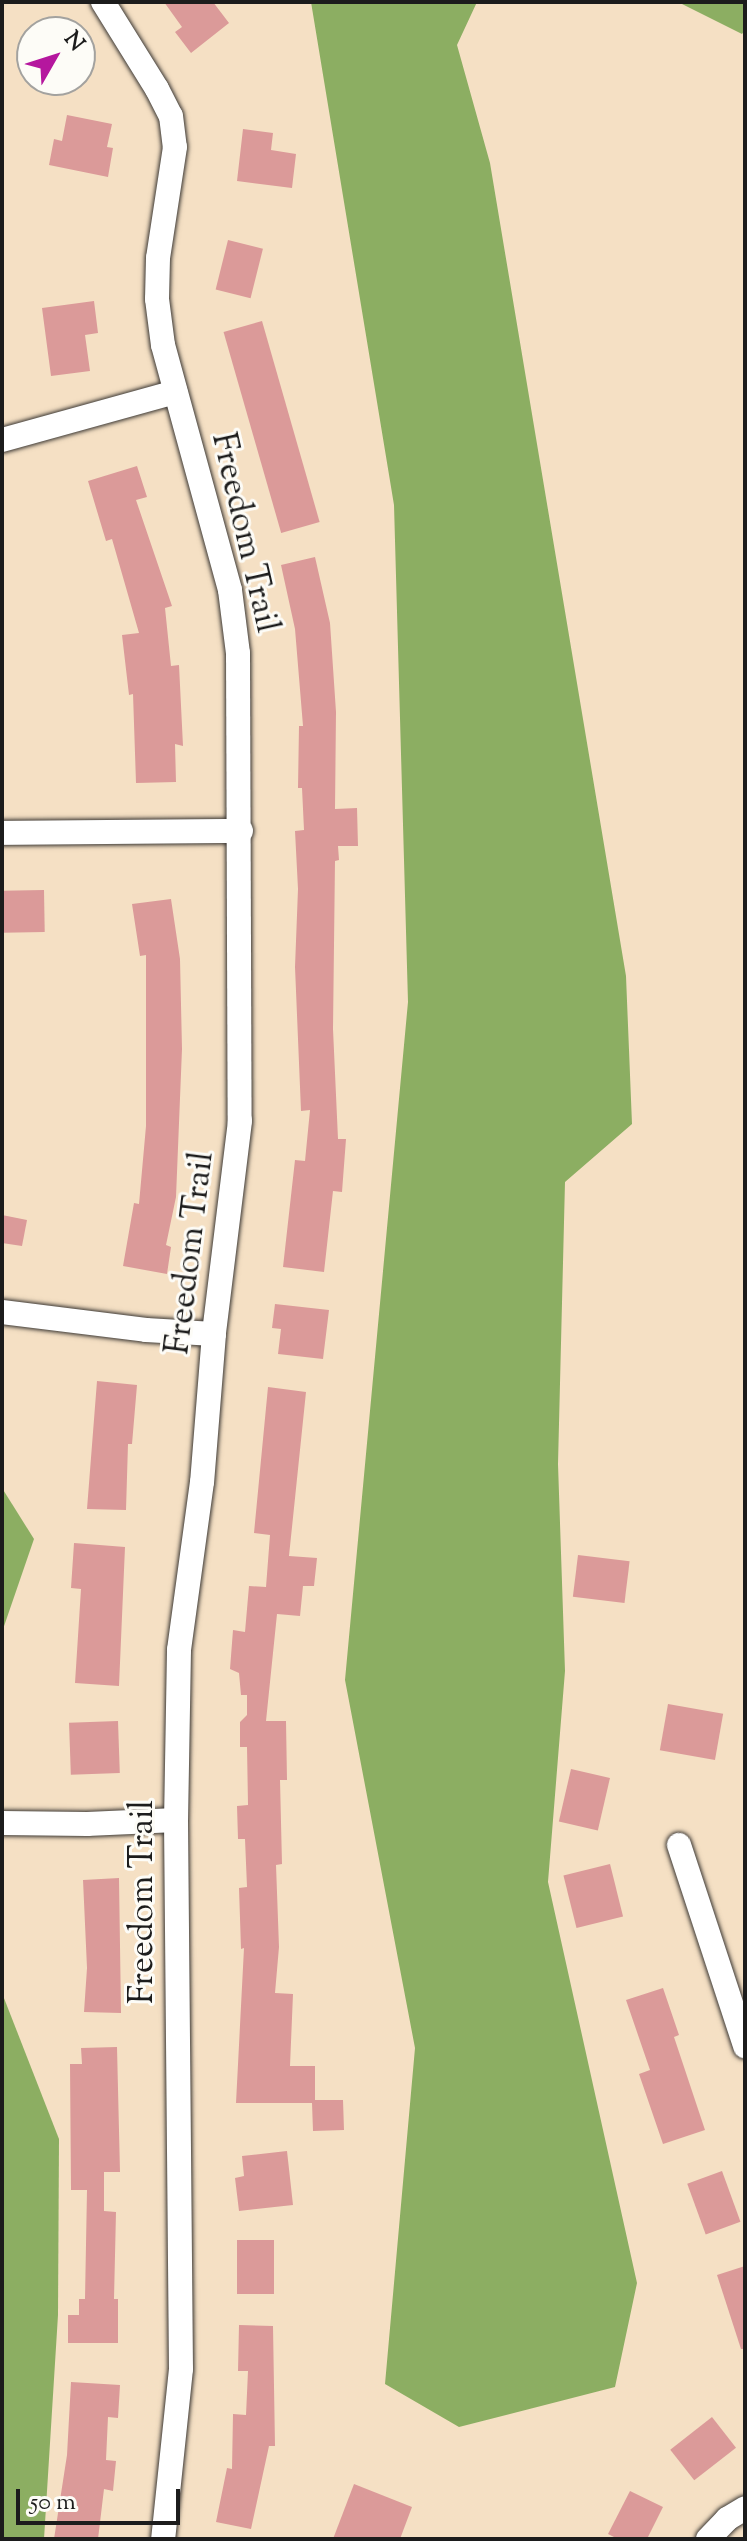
<!DOCTYPE html>
<style>
body{margin:0}
#map{position:relative;width:747px;height:2541px;overflow:hidden;background:#f5e0c4;font-family:"Sorts Mill Goudy",serif}
div>[style]{position:absolute}
.forest>*{inset:0;background:#8cae62}
.building>*{inset:0;background:#db9a99;transform-origin:0 0}
.roads{filter:drop-shadow(0 0 2px #3d3935) drop-shadow(0 0 2px #3d3935)}
.minor>*{height:24px;margin:-12px;padding:0 12px;transform-origin:12px;border-radius:12px;background:#fff}
span{translate:-50% -50%;white-space:nowrap;text-align:center;line-height:1.15;-webkit-text-stroke:6px #fdfcf7;paint-order:stroke}
.street-label{font-size:34px;color:#1c1c1c}
.frame{position:absolute;inset:0;border:4px solid #1c1c1c;pointer-events:none}
.north{position:absolute;left:16px;top:16px;width:80px;height:80px;box-sizing:border-box;background:#fdfcf7;border:2px solid #a3a29f;border-radius:50%;rotate:51deg;font-size:22px;font-weight:700;line-height:32px;text-align:center;color:#1c1c1c}
.north::after{content:'';display:block;margin:auto;width:28px;height:36px;background:#b5179e;clip-path:polygon(50% 0,100% 100%,50% 72%,0 100%)}
.scale{position:absolute;left:16px;top:2489px;width:164px;height:36px;box-sizing:border-box;border:4px solid #1c1c1c;border-top:0;padding-left:10px;font-size:24px;line-height:28px;white-space:nowrap;color:#1c1c1c;-webkit-text-stroke:6px #fdfcf7;paint-order:stroke}
</style>
<div id="map">
<div class="forest">
<i style="clip-path:polygon(311px 2px,477px 2px,457px 45px,490px 163px,626px 976px,632px 1124px,565px 1182px,558px 1464px,565px 1671px,548px 1882px,637px 2283px,615px 2387px,459px 2427px,385px 2384px,415px 2048px,345px 1680px,408px 1002px,394px 505px)"></i>
<i style="clip-path:polygon(678px 2px,745px 2px,745px 30px,742px 34px)"></i>
<i style="clip-path:polygon(2px 1488px,34px 1539px,2px 1632px)"></i>
<i style="clip-path:polygon(2px 1993px,59px 2139px,58px 2315px,44px 2539px,2px 2539px)"></i>
</div>
<div class="building">
<i style="clip-path:polygon(164px 2px,213px 2px,229px 23px,191px 53px,175px 32px,182px 27px)"></i>
<i style="clip-path:polygon(67px 115px,112px 124px,107px 147px,113px 148px,108px 177px,49px 165px,54px 139px,62px 141px)"></i>
<i style="clip-path:polygon(243px 129px,273px 133px,271px 150px,296px 154px,292px 188px,237px 181px)"></i>
<i style="left:228px;top:240px;width:36px;height:51px;rotate:14deg"></i>
<i style="clip-path:polygon(94px 301px,98px 333px,85px 335px,90px 371px,51px 376px,42px 308px)"></i>
<i style="left:262px;top:321px;width:209px;height:40px;rotate:74deg"></i>
<i style="clip-path:polygon(137px 466px,147px 497px,136px 500px,172px 606px,165px 608px,171px 666px,179px 665px,183px 746px,175px 744px,176px 782px,136px 783px,133px 694px,129px 695px,122px 635px,139px 633px,112px 539px,106px 541px,88px 481px)"></i>
<i style="clip-path:polygon(315px 557px,330px 623px,336px 712px,335px 809px,357px 808px,358px 846px,338px 846px,339px 860px,335px 861px,333px 1029px,338px 1139px,346px 1139px,342px 1192px,333px 1191px,324px 1272px,283px 1267px,295px 1160px,305px 1161px,310px 1110px,301px 1111px,295px 967px,298px 889px,295px 831px,304px 830px,302px 788px,298px 788px,299px 726px,303px 726px,295px 629px,281px 565px)"></i>
<i style="left:44px;top:890px;width:42px;height:42px;rotate:89deg"></i>
<i style="clip-path:polygon(171px 899px,180px 959px,182px 1049px,176px 1197px,166px 1245px,171px 1247px,167px 1274px,123px 1266px,134px 1203px,139px 1204px,146px 1126px,146px 955px,140px 956px,132px 904px)"></i>
<i style="clip-path:polygon(2px 1215px,27px 1220px,22px 1246px,2px 1243px)"></i>
<i style="clip-path:polygon(275px 1304px,329px 1310px,323px 1359px,278px 1354px,281px 1329px,272px 1328px)"></i>
<i style="clip-path:polygon(97px 1381px,137px 1385px,132px 1444px,128px 1444px,126px 1510px,87px 1509px)"></i>
<i style="clip-path:polygon(268px 1387px,306px 1392px,289px 1556px,317px 1558px,314px 1586px,303px 1586px,300px 1616px,277px 1614px,266px 1721px,286px 1721px,287px 1780px,280px 1780px,282px 1864px,276px 1865px,279px 1947px,275px 1993px,293px 1994px,290px 2066px,315px 2066px,315px 2100px,343px 2100px,344px 2130px,313px 2131px,312px 2103px,236px 2103px,244px 1948px,241px 1949px,239px 1888px,247px 1887px,245px 1839px,238px 1839px,237px 1806px,248px 1805px,247px 1747px,240px 1747px,240px 1722px,247px 1715px,247px 1695px,241px 1695px,239px 1673px,230px 1669px,233px 1630px,245px 1632px,249px 1586px,266px 1587px,270px 1535px,254px 1533px)"></i>
<i style="clip-path:polygon(74px 1543px,125px 1547px,119px 1686px,75px 1683px,81px 1589px,71px 1588px)"></i>
<i style="left:578px;top:1555px;width:52px;height:42px;rotate:7deg"></i>
<i style="left:668px;top:1704px;width:56px;height:47px;rotate:10deg"></i>
<i style="left:118px;top:1721px;width:52px;height:49px;rotate:88deg"></i>
<i style="left:571px;top:1769px;width:40px;height:54px;rotate:13deg"></i>
<i style="left:610px;top:1864px;width:54px;height:48px;rotate:76deg"></i>
<i style="clip-path:polygon(119px 1878px,121px 2013px,84px 2012px,87px 1968px,83px 1880px)"></i>
<i style="clip-path:polygon(663px 1988px,679px 2035px,674px 2037px,705px 2130px,663px 2144px,639px 2074px,650px 2070px,626px 2000px)"></i>
<i style="clip-path:polygon(117px 2047px,120px 2172px,104px 2172px,104px 2211px,116px 2212px,114px 2299px,118px 2299px,118px 2343px,68px 2343px,68px 2315px,79px 2315px,79px 2299px,85px 2299px,87px 2190px,71px 2190px,70px 2064px,82px 2064px,81px 2048px)"></i>
<i style="clip-path:polygon(287px 2151px,293px 2205px,239px 2211px,235px 2178px,244px 2176px,242px 2156px)"></i>
<i style="left:722px;top:2171px;width:54px;height:37px;rotate:70deg"></i>
<i style="left:237px;top:2240px;width:37px;height:54px"></i>
<i style="clip-path:polygon(745px 2266px,745px 2349px,741px 2349px,717px 2275px)"></i>
<i style="clip-path:polygon(239px 2325px,273px 2326px,275px 2446px,269px 2446px,251px 2529px,216px 2522px,227px 2468px,232px 2469px,233px 2414px,246px 2415px,248px 2371px,238px 2371px)"></i>
<i style="clip-path:polygon(71px 2382px,120px 2385px,118px 2418px,108px 2417px,106px 2460px,116px 2461px,113px 2491px,104px 2489px,98px 2539px,54px 2539px,67px 2455px)"></i>
<i style="left:712px;top:2417px;width:39px;height:53px;rotate:52deg"></i>
<i style="clip-path:polygon(354px 2484px,412px 2507px,400px 2539px,333px 2539px)"></i>
<i style="clip-path:polygon(630px 2491px,663px 2507px,647px 2539px,618px 2539px,608px 2534px)"></i>
</div>
<div class="roads">
<div class="minor">
<i style="left:103px;top:2px;width:102px;rotate:58.2deg"></i>
<i style="left:157px;top:89px;width:30px;rotate:63deg"></i>
<i style="left:171px;top:116px;width:31px;rotate:83deg"></i>
<i style="left:175px;top:147px;width:112px;rotate:98.7deg"></i>
<i style="left:158px;top:258px;width:41px;rotate:91.4deg"></i>
<i style="left:157px;top:299px;width:46px;rotate:82.6deg"></i>
<i style="left:163px;top:345px;width:254px;rotate:74.7deg"></i>
<i style="left:230px;top:590px;width:64px;rotate:82.8deg"></i>
<i style="left:238px;top:653px;width:468px;rotate:89.8deg"></i>
<i style="left:240px;top:1121px;width:215px;rotate:97deg"></i>
<i style="left:214px;top:1334px;width:148px;rotate:94.6deg"></i>
<i style="left:202px;top:1482px;width:170px;rotate:97.8deg"></i>
<i style="left:179px;top:1650px;width:170px;rotate:91deg"></i>
<i style="left:176px;top:1820px;width:549px;rotate:89.48deg"></i>
<i style="left:181px;top:2369px;width:171px;rotate:96deg"></i>
<i style="left:2px;top:440px;width:180px;rotate:-15.5deg"></i>
<i style="left:2px;top:833px;width:239px;rotate:-0.5deg"></i>
<i style="left:2px;top:1312px;width:145px;rotate:7.1deg"></i>
<i style="left:146px;top:1330px;width:68px;rotate:3.4deg"></i>
<i style="left:2px;top:1823px;width:85px;rotate:0.7deg"></i>
<i style="left:87px;top:1824px;width:89px;rotate:-2.6deg"></i>
<i style="left:679px;top:1845px;width:212px;rotate:71.8deg"></i>
<i style="left:708px;top:2539px;width:28px;rotate:-46deg"></i>
<i style="left:727px;top:2519px;width:21px;rotate:-31deg"></i>
</div>
</div>
<div class="street-label">
<span style="left:244px;top:533px;rotate:77deg">Freedom Trail</span>
<span style="left:191px;top:1253px;rotate:-83deg">Freedom Trail</span>
<span style="left:144px;top:1902px;rotate:-90deg">Freedom Trail</span>
</div>
<div class="frame"></div>
<div class="north">N</div>
<div class="scale">50 m</div>
</div>
